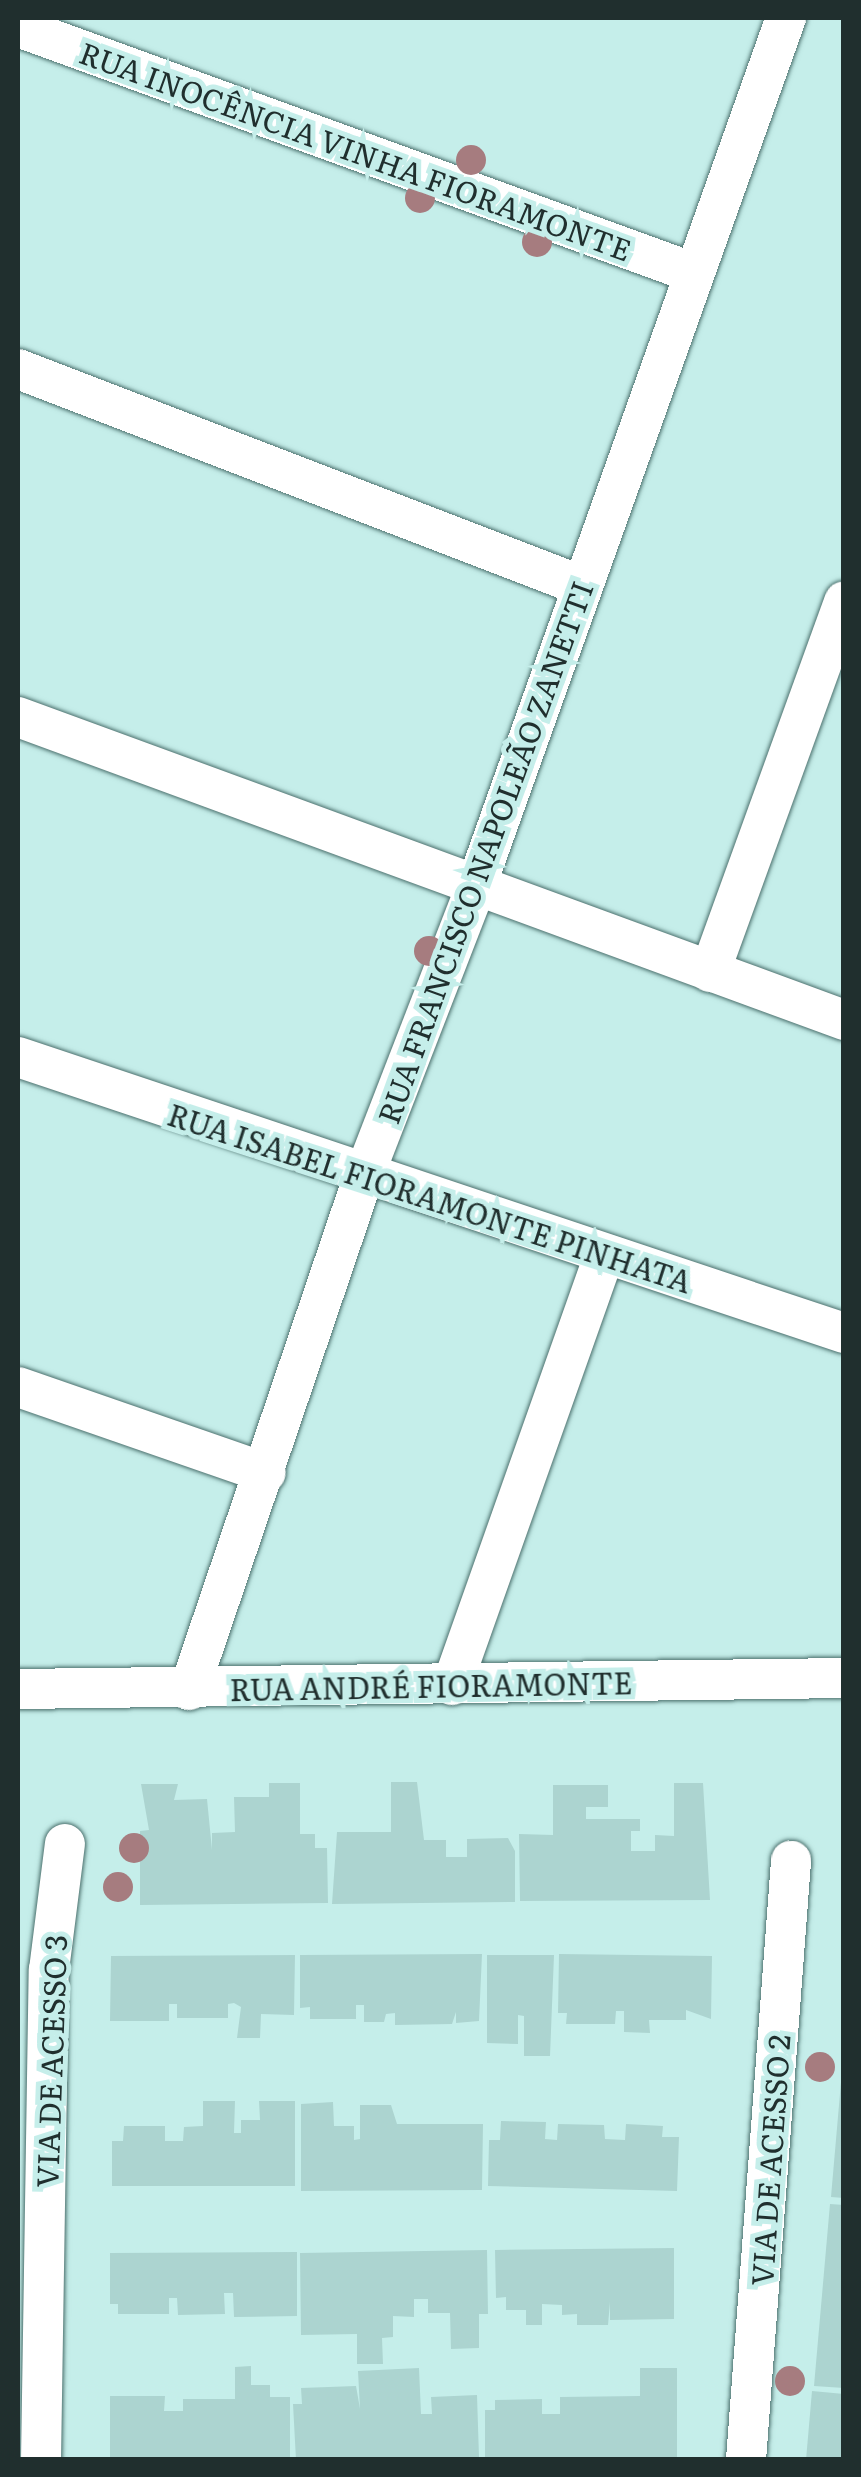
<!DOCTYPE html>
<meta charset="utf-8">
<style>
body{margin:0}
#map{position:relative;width:861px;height:2477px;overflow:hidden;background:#c5eeea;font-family:Literata,serif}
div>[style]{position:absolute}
.building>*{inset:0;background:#acd4d0}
.roads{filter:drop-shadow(0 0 2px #4b706d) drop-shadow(0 0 2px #4b706d)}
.street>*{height:40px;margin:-20px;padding:0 20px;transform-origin:20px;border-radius:20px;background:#fff}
.trees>*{width:30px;height:30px;margin:-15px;border-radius:50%;background:#a67c7f}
span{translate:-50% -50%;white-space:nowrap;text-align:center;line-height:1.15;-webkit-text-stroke:10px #c5eeea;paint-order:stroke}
.street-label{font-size:30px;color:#202f2e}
.frame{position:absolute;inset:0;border:20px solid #202f2e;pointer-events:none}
</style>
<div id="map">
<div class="building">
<i style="clip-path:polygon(391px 1782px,417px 1782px,424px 1840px,446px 1840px,446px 1857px,467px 1857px,467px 1839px,508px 1838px,515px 1851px,515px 1902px,332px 1904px,337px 1832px,391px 1832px)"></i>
<i style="clip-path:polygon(269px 1783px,300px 1783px,300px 1834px,315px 1834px,315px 1848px,327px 1848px,328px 1903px,140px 1905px,140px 1831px,149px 1830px,141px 1784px,178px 1784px,174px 1800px,207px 1799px,212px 1850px,212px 1833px,235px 1832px,234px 1797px,269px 1797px)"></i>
<i style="clip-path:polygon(674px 1783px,703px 1783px,710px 1900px,520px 1901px,519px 1834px,553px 1835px,553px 1785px,608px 1785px,608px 1807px,586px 1807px,586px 1819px,640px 1819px,640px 1831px,631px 1831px,631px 1851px,655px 1851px,655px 1835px,674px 1836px)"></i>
<i style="clip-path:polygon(482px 1954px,479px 2021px,456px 2023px,456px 2012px,452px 2024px,395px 2025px,395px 2013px,386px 2014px,384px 2022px,364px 2022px,364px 2005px,356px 2005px,356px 2019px,310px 2019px,310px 2007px,300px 2008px,300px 1955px)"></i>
<i style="clip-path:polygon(559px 1954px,712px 1956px,711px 2019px,686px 2010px,686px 2020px,649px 2020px,650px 2033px,624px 2032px,624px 2011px,616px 2011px,615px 2024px,566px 2024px,567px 2013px,558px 2013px)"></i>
<i style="clip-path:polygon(295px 1955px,294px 2015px,261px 2014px,260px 2038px,237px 2038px,241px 2007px,234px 2003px,228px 2004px,228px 2018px,177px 2018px,177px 2004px,169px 2004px,169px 2021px,110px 2021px,111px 1956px)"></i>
<i style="clip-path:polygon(487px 1955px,554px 1955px,550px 2056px,524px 2056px,524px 2016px,518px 2015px,518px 2044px,487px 2043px)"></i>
<i style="clip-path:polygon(841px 2082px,844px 2082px,844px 2198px,831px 2197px)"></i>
<i style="clip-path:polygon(203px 2101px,235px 2101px,234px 2133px,241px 2133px,241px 2120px,260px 2120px,259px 2101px,295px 2101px,295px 2186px,112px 2186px,112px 2141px,123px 2141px,124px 2126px,165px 2126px,165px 2141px,183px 2141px,184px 2127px,203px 2126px)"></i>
<i style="clip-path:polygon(333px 2102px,334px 2126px,354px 2126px,354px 2140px,360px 2139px,360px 2105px,391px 2105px,397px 2124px,483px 2124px,482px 2190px,301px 2191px,301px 2104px)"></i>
<i style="clip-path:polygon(501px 2121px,546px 2122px,545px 2139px,557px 2140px,558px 2124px,604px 2125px,605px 2139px,625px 2140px,626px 2124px,663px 2126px,662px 2137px,679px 2137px,677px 2191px,488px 2186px,489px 2140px,500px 2140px)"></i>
<i style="clip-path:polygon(830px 2204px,844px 2205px,844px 2388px,814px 2386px)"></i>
<i style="clip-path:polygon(674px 2248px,674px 2319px,610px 2320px,610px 2302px,608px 2325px,577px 2325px,577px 2314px,562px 2315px,562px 2305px,542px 2304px,542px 2325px,526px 2325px,526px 2310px,506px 2310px,506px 2297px,496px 2298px,495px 2250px)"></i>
<i style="clip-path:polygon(487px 2250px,488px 2314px,479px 2314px,479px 2348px,451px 2349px,450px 2313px,428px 2313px,428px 2299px,414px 2299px,414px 2317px,393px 2316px,393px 2337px,382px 2338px,383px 2364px,357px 2364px,357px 2334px,301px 2335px,300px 2253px)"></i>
<i style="clip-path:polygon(297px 2252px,297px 2316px,234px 2317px,233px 2293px,224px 2293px,225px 2314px,178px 2315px,177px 2298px,169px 2298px,169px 2314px,118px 2314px,118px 2304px,110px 2304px,110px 2253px)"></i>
<i style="clip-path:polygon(251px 2366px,251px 2385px,270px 2385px,270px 2397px,290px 2397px,290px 2460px,110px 2460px,110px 2396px,165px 2396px,164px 2411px,183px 2411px,183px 2399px,235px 2399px,235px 2367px)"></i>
<i style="clip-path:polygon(419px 2368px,421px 2414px,432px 2414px,431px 2397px,477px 2395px,479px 2457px,296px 2460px,293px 2404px,302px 2404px,301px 2388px,356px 2386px,360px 2409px,358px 2371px)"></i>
<i style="clip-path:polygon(640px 2368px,677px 2368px,677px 2460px,485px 2460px,485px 2410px,495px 2410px,495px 2400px,542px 2399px,542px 2414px,560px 2414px,560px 2397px,640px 2396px)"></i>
<i style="clip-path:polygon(812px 2391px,844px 2394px,844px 2460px,806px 2460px)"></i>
</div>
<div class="roads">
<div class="street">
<i style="left:18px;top:27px;width:719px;rotate:20deg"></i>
<i style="left:18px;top:369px;width:604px;rotate:21.04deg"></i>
<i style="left:18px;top:717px;width:880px;rotate:20.14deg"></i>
<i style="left:710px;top:972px;width:394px;rotate:-70.1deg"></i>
<i style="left:18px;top:1057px;width:871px;rotate:18.48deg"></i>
<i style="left:18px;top:1387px;width:262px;rotate:19.1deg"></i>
<i style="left:452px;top:1685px;width:456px;rotate:-70.5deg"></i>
<i style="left:18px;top:1689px;width:826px;rotate:-0.76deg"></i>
<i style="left:189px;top:1690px;width:541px;rotate:-71.23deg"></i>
<i style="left:363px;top:1178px;width:313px;rotate:-68.8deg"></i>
<i style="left:476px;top:886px;width:922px;rotate:-70.35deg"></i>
<i style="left:41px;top:2460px;width:490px;rotate:-89.1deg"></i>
<i style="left:49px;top:1970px;width:127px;rotate:-82.8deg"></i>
<i style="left:746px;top:2460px;width:601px;rotate:-85.7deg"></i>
</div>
</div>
<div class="trees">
<i style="left:471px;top:160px"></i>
<i style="left:420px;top:198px"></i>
<i style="left:537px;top:242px"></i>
<i style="left:429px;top:951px"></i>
<i style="left:134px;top:1848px"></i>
<i style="left:118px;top:1887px"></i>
<i style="left:820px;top:2067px"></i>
<i style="left:790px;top:2381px"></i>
</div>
<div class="street-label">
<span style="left:356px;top:150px;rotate:20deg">RUA INOCÊNCIA VINHA FIORAMONTE</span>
<span style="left:484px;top:852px;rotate:-70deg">RUA FRANCISCO NAPOLEÃO ZANETTI</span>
<span style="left:430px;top:1197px;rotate:18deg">RUA ISABEL FIORAMONTE PINHATA</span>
<span style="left:431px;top:1685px;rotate:-1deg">RUA ANDRÉ FIORAMONTE</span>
<span style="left:50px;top:2061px;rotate:-88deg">VIA DE ACESSO 3</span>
<span style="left:769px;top:2160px;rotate:-86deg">VIA DE ACESSO 2</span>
</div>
<div class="frame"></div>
</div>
